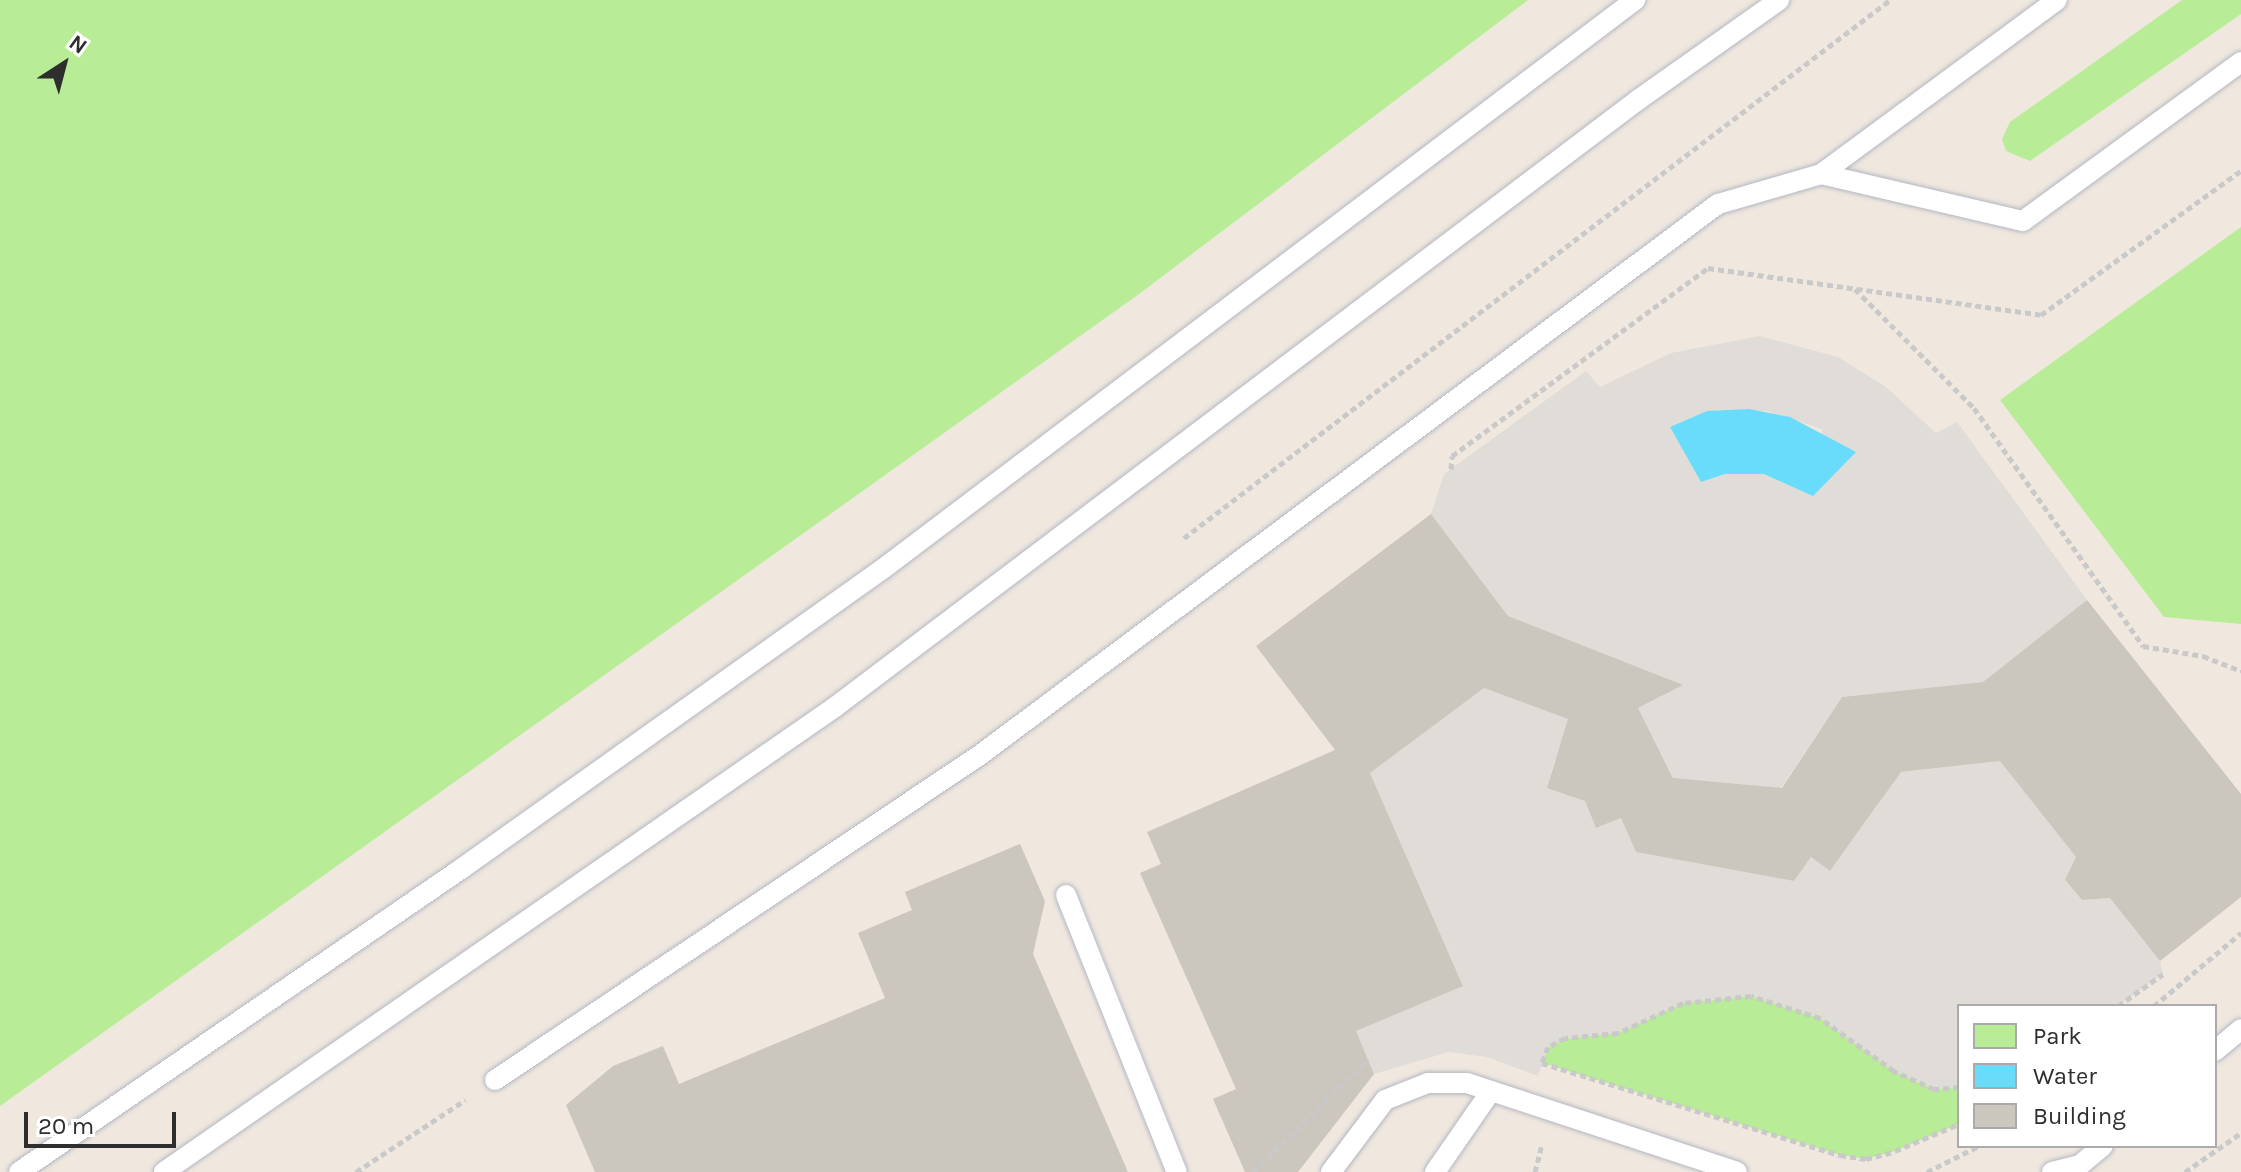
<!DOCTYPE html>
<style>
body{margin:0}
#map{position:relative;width:2241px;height:1172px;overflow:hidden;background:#f0e8df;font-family:Karla,sans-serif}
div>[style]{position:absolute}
.green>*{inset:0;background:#b8ec97}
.plaza>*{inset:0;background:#e0dcd7}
.water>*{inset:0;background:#69dcfc}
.building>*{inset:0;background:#cbc6be}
.path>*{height:5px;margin-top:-2.5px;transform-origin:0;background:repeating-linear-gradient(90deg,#c9c9c9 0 6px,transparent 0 10px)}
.roads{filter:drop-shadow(0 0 2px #b3b7c2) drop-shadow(0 0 2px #b3b7c2)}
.lane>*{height:20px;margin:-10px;padding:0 10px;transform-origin:10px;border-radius:10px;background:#fff}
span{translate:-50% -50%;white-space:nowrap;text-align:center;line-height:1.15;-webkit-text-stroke:8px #fff;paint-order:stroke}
.legend{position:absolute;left:1957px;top:1004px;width:260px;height:144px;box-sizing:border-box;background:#fff;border:2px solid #ababab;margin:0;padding:10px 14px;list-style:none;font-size:24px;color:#2e2e2e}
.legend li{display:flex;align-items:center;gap:16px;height:40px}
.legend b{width:40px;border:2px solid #ababab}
.north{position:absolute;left:24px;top:24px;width:80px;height:80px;-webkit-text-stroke:6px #fff;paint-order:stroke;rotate:36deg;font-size:22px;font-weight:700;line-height:32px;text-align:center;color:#2e2e2e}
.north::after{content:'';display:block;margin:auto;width:28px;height:36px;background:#2e2e2e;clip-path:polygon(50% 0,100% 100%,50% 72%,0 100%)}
.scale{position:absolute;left:24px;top:1112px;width:152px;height:36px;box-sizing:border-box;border:4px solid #2e2e2e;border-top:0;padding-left:10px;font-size:24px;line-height:28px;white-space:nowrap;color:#2e2e2e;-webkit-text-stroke:6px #fff;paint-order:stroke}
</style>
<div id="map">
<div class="green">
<i style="clip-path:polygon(0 0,1528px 0,1139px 294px,0 1106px)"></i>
<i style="clip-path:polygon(2182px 0,2241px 0,2241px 14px,2030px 161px,2006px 151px,2002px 139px,2010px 122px)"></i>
<i style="clip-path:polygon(2241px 227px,2241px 624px,2164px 617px,2000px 400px)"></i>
<i style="clip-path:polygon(1751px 996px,1820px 1018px,1894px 1071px,1934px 1089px,1959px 1087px,1959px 1124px,1895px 1151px,1866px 1159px,1840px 1155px,1542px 1063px,1548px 1047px,1565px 1038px,1618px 1033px,1683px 1003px)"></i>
</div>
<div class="plaza">
<i style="clip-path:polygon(evenodd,1760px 336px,1838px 357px,1886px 387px,1936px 433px,1957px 422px,2087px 600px,1983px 682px,1842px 697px,1767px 809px,1752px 785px,1701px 781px,1680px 791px,1638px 708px,1664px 695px,1654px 674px,1508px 616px,1431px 514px,1444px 474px,1586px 371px,1600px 387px,1671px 353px,1760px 336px,1707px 411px,1767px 411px,1822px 429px,1813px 495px,1764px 474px,1725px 474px,1701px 482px,1670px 427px,1707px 411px)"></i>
<i style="clip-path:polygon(1484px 688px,1582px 724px,1554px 762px,1550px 779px,1557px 792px,1582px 794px,1596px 828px,1621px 818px,1636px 852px,1794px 881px,1811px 857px,1830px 871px,1878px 805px,1868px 776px,2000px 761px,2076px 857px,2065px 881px,2082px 900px,2110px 898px,2160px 961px,2163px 974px,2118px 1006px,1959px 1006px,1959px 1087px,1934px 1089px,1894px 1071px,1820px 1018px,1751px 996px,1683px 1003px,1618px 1033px,1565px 1039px,1548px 1047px,1538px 1076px,1487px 1057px,1449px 1052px,1374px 1074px,1356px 1031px,1463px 985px,1370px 773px)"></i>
</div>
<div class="water">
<i style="clip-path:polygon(1707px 411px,1749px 409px,1790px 417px,1856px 452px,1813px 496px,1764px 474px,1725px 474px,1701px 482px,1670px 427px)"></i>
</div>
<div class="building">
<i style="clip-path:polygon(1431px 514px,1508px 616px,1683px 685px,1638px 708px,1673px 778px,1782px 788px,1842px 697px,1983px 682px,2087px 600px,2241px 794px,2241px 897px,2160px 961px,2110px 898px,2082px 900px,2065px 880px,2076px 857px,2000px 761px,1901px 772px,1830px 871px,1811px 857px,1794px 881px,1636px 852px,1621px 818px,1596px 828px,1585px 801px,1547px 788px,1568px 719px,1484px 688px,1370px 773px,1463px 986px,1356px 1031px,1374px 1074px,1298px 1172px,1245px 1172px,1213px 1099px,1236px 1089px,1140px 873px,1161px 864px,1147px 832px,1335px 750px,1256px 646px)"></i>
<i style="clip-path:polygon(1020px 844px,1045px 901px,1033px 954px,1128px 1172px,595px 1172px,566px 1105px,613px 1066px,663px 1046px,679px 1084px,885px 998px,858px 933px,912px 910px,905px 892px)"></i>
</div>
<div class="path">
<i style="left:1855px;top:289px;width:168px;rotate:45deg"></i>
<i style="left:1974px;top:408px;width:292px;rotate:54.6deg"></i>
<i style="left:2143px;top:646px;width:61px;rotate:9.5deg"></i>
<i style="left:2203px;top:656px;width:41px;rotate:21.5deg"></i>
<i style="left:1451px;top:469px;width:13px;rotate:-86deg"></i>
<i style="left:1452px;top:456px;width:318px;rotate:-36.3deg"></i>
<i style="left:1708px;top:268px;width:336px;rotate:8deg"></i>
<i style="left:2041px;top:315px;width:246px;rotate:-35.8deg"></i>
<i style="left:1184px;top:538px;width:888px;rotate:-37.31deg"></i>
<i style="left:2118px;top:1006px;width:55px;rotate:-35.4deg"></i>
<i style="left:2154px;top:1006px;width:114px;rotate:-40deg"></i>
<i style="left:1959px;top:1087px;width:25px;rotate:175deg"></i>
<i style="left:1934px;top:1089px;width:44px;rotate:-155.8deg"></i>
<i style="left:1894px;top:1071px;width:91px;rotate:-144.4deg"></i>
<i style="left:1820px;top:1018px;width:72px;rotate:-162.3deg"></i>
<i style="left:1751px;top:996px;width:68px;rotate:174.1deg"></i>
<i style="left:1683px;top:1003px;width:72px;rotate:155.2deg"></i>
<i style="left:1618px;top:1033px;width:53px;rotate:174.6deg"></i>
<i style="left:1565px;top:1038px;width:19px;rotate:152deg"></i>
<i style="left:1548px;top:1047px;width:17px;rotate:111deg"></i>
<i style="left:1542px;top:1063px;width:312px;rotate:17.2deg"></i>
<i style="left:1840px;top:1155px;width:26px;rotate:9deg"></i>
<i style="left:1866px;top:1159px;width:30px;rotate:-15deg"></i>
<i style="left:1895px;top:1151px;width:69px;rotate:-22.9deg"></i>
<i style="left:356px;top:1172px;width:131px;rotate:-33.4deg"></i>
<i style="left:1253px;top:1172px;width:161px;rotate:-44.5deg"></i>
<i style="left:1535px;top:1172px;width:29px;rotate:-76deg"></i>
<i style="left:1927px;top:1172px;width:58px;rotate:-26.6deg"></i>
<i style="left:2185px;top:1172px;width:68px;rotate:-34.9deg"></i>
</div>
<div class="roads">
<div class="lane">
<i style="left:1821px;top:174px;width:207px;rotate:13.1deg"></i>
<i style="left:2023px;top:221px;width:270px;rotate:-36.1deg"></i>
<i style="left:1066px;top:895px;width:298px;rotate:68.2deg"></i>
<i style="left:2215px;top:1051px;width:34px;rotate:-40deg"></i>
<i style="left:495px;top:1080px;width:584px;rotate:-33.83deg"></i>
<i style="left:980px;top:755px;width:921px;rotate:-36.75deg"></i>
<i style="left:1718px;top:204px;width:107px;rotate:-16.2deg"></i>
<i style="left:1821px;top:174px;width:293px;rotate:-36.4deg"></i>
<i style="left:19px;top:1172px;width:536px;rotate:-34.43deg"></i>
<i style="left:461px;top:869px;width:519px;rotate:-35.44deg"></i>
<i style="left:884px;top:568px;width:942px;rotate:-37.1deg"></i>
<i style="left:164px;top:1172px;width:816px;rotate:-34.72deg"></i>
<i style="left:835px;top:707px;width:1007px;rotate:-37.09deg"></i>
<i style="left:1638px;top:100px;width:173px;rotate:-35.3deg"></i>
<i style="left:1331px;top:1172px;width:90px;rotate:-53.1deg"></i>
<i style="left:1385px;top:1100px;width:46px;rotate:-21.6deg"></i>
<i style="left:1428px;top:1083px;width:39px"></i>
<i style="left:1467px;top:1083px;width:284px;rotate:18.2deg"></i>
<i style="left:1435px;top:1172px;width:98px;rotate:-55.3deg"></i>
<i style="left:2052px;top:1172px;width:29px;rotate:-14deg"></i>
<i style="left:2080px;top:1165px;width:30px;rotate:-40deg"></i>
</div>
</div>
<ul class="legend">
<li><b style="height:22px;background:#b8ec97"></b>Park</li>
<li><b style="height:22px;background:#69dcfc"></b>Water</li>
<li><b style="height:22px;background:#cbc6be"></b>Building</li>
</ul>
<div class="north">N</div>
<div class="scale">20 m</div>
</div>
